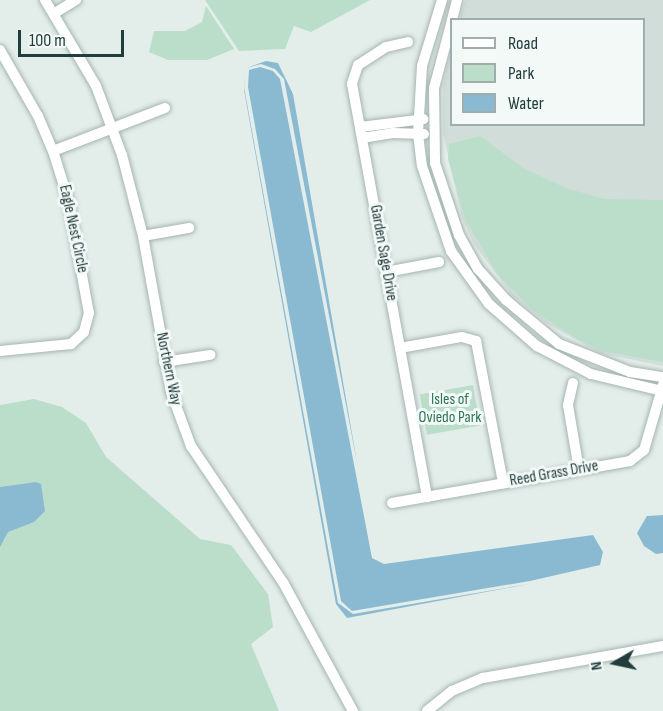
<!DOCTYPE html>
<style>
body{margin:0}
#map{position:relative;width:663px;height:711px;overflow:hidden;background:#e3edea;font-family:"Sofia Sans Condensed",sans-serif}
div>[style]{position:absolute}
.built>*{inset:0;background:#d1ddd9}
.green>*{inset:0;background:#bbdecb;transform-origin:0 0}
.water>*{inset:0;background:#8abad2}
.roads{filter:drop-shadow(0 0 2px #a5b5b2) drop-shadow(0 0 2px #a5b5b2)}
.minor>*{height:10px;margin:-5px;padding:0 5px;transform-origin:5px;border-radius:5px;background:#fff}
span{translate:-50% -50%;white-space:nowrap;text-align:center;line-height:1.15;-webkit-text-stroke:6px #f3f9f7;paint-order:stroke}
.street-label{font-size:16px;color:#223e3c}
.park-label{font-size:16px;color:#2c7556}
.legend{position:absolute;left:450px;top:18px;width:195px;height:108px;box-sizing:border-box;background:#f3f9f7;border:2px solid #9faeac;margin:0;padding:8px 10px;list-style:none;font-size:18px;color:#223e3c}
.legend li{display:flex;align-items:center;gap:12px;height:30px}
.legend b{width:30px;border:2px solid #9faeac}
.north{position:absolute;left:585px;top:633px;width:60px;height:60px;-webkit-text-stroke:4px #f3f9f7;paint-order:stroke;rotate:261deg;font-size:16px;font-weight:700;line-height:24px;text-align:center;color:#223e3c}
.north::after{content:'';display:block;margin:auto;width:21px;height:27px;background:#223e3c;clip-path:polygon(50% 0,100% 100%,50% 72%,0 100%)}
.scale{position:absolute;left:18px;top:30px;width:106px;height:27px;box-sizing:border-box;border:3px solid #223e3c;border-top:0;padding-left:8px;font-size:18px;line-height:21px;white-space:nowrap;color:#223e3c;-webkit-text-stroke:4px #f3f9f7;paint-order:stroke}
</style>
<div id="map">
<div class="built">
<i style="clip-path:polygon(465px 0,663px 0,663px 366px,600px 353px,546px 323px,512px 295px,474px 244px,462px 218px,443px 133px,443px 86px,451px 48px,452px 124px,644px 124px,644px 20px,460px 19px)"></i>
</div>
<div class="green">
<i style="clip-path:polygon(205px 0,370px 0,311px 32px,294px 26px,285px 49px,239px 51px)"></i>
<i style="clip-path:polygon(206px 6px,234px 49px,207px 60px,168px 60px,149px 52px,154px 31px,185px 31px,202px 22px)"></i>
<i style="clip-path:polygon(480px 136px,523px 168px,566px 188px,604px 199px,663px 200px,663px 362px,602px 351px,572px 336px,534px 311px,497px 274px,465px 219px,448px 159px,449px 144px)"></i>
<i style="left:473px;top:385px;width:41px;height:54px;rotate:80deg"></i>
<i style="clip-path:polygon(34px 399px,62px 407px,86px 423px,106px 457px,200px 539px,231px 545px,268px 594px,273px 627px,251px 644px,279px 711px,0 711px,0 405px)"></i>
</div>
<div class="water">
<i style="clip-path:polygon(266px 61px,278px 63px,293px 94px,358px 468px,284px 79px,275px 69px,261px 64px,246px 68px)"></i>
<i style="clip-path:polygon(260px 67px,273px 71px,280px 79px,372px 558px,384px 564px,593px 535px,603px 552px,600px 565px,530px 581px,352px 611px,341px 601px,248px 87px,249px 70px)"></i>
<i style="clip-path:polygon(245px 70px,244px 87px,338px 603px,353px 614px,529px 584px,347px 618px,336px 604px,244px 90px)"></i>
<i style="clip-path:polygon(36px 482px,41px 484px,45px 511px,34px 522px,8px 532px,0 547px,0 487px)"></i>
<i style="clip-path:polygon(663px 515px,663px 553px,656px 554px,644px 546px,637px 533px,647px 516px)"></i>
</div>
<div class="roads">
<div class="minor">
<i style="left:45px;top:0;width:100px;rotate:59.3deg"></i>
<i style="left:96px;top:86px;width:74px;rotate:69.4deg"></i>
<i style="left:122px;top:155px;width:84px;rotate:75.5deg"></i>
<i style="left:143px;top:236px;width:158px;rotate:79.8deg"></i>
<i style="left:171px;top:392px;width:58px;rotate:69.7deg"></i>
<i style="left:191px;top:446px;width:166px;rotate:56deg"></i>
<i style="left:284px;top:584px;width:145px;rotate:61.5deg"></i>
<i style="left:442px;top:0;width:69px;rotate:106.9deg"></i>
<i style="left:422px;top:66px;width:68px;rotate:93.4deg"></i>
<i style="left:418px;top:134px;width:32px;rotate:83deg"></i>
<i style="left:422px;top:166px;width:90px;rotate:71.2deg"></i>
<i style="left:451px;top:251px;width:65px;rotate:54.4deg"></i>
<i style="left:489px;top:304px;width:64px;rotate:41.2deg"></i>
<i style="left:537px;top:346px;width:61px;rotate:27.4deg"></i>
<i style="left:591px;top:374px;width:74px;rotate:13.3deg"></i>
<i style="left:55px;top:13px;width:25px;rotate:-32deg"></i>
<i style="left:452px;top:20px;width:70px;rotate:104.8deg"></i>
<i style="left:434px;top:88px;width:75px;rotate:89.2deg"></i>
<i style="left:435px;top:163px;width:76px;rotate:71.6deg"></i>
<i style="left:459px;top:235px;width:39px;rotate:61deg"></i>
<i style="left:478px;top:269px;width:42px;rotate:47.9deg"></i>
<i style="left:506px;top:300px;width:69px;rotate:39.7deg"></i>
<i style="left:559px;top:344px;width:76px;rotate:21.5deg"></i>
<i style="left:630px;top:372px;width:33px;rotate:9deg"></i>
<i style="left:452px;top:20px;width:21px;rotate:-76deg"></i>
<i style="left:408px;top:42px;width:23px;rotate:167deg"></i>
<i style="left:386px;top:47px;width:33px;rotate:147deg"></i>
<i style="left:358px;top:65px;width:20px;rotate:108deg"></i>
<i style="left:352px;top:84px;width:420px;rotate:79.7deg"></i>
<i style="left:0;top:50px;width:76px;rotate:60.1deg"></i>
<i style="left:38px;top:116px;width:38px;rotate:67deg"></i>
<i style="left:53px;top:151px;width:50px;rotate:72.6deg"></i>
<i style="left:68px;top:199px;width:116px;rotate:79.6deg"></i>
<i style="left:89px;top:313px;width:20px;rotate:105deg"></i>
<i style="left:84px;top:332px;width:18px;rotate:137deg"></i>
<i style="left:71px;top:344px;width:71px;rotate:174.4deg"></i>
<i style="left:360px;top:127px;width:64px;rotate:-7.1deg"></i>
<i style="left:362px;top:138px;width:31px;rotate:-9deg"></i>
<i style="left:393px;top:133px;width:31px;rotate:2deg"></i>
<i style="left:53px;top:151px;width:120px;rotate:-21deg"></i>
<i style="left:143px;top:236px;width:47px;rotate:-9.9deg"></i>
<i style="left:386px;top:272px;width:54px;rotate:-10.7deg"></i>
<i style="left:400px;top:348px;width:63px;rotate:-10.1deg"></i>
<i style="left:462px;top:337px;width:15px;rotate:16deg"></i>
<i style="left:476px;top:341px;width:145px;rotate:79.2deg"></i>
<i style="left:164px;top:362px;width:47px;rotate:-8.7deg"></i>
<i style="left:573px;top:383px;width:23px;rotate:103deg"></i>
<i style="left:568px;top:405px;width:66px;rotate:80.4deg"></i>
<i style="left:392px;top:503px;width:242px;rotate:-10deg"></i>
<i style="left:630px;top:461px;width:18px;rotate:-38deg"></i>
<i style="left:644px;top:450px;width:68px;rotate:-73.7deg"></i>
<i style="left:427px;top:711px;width:32px;rotate:-39deg"></i>
<i style="left:452px;top:691px;width:34px;rotate:-23deg"></i>
<i style="left:483px;top:678px;width:183px;rotate:-10.1deg"></i>
</div>
</div>
<div class="street-label">
<span style="left:73px;top:229px;rotate:78deg">Eagle Nest Circle</span>
<span style="left:383px;top:253px;rotate:80deg">Garden Sage Drive</span>
<span style="left:168px;top:369px;rotate:78deg">Northern Way</span>
<span style="left:554px;top:474px;rotate:-10deg">Reed Grass Drive</span>
</div>
<div class="park-label">
<span style="left:450px;top:409px">Isles of<br>Oviedo Park</span>
</div>
<ul class="legend">
<li><b style="height:8px;background:#fff"></b>Road</li>
<li><b style="height:16px;background:#bbdecb"></b>Park</li>
<li><b style="height:16px;background:#8abad2"></b>Water</li>
</ul>
<div class="north">N</div>
<div class="scale">100 m</div>
</div>
